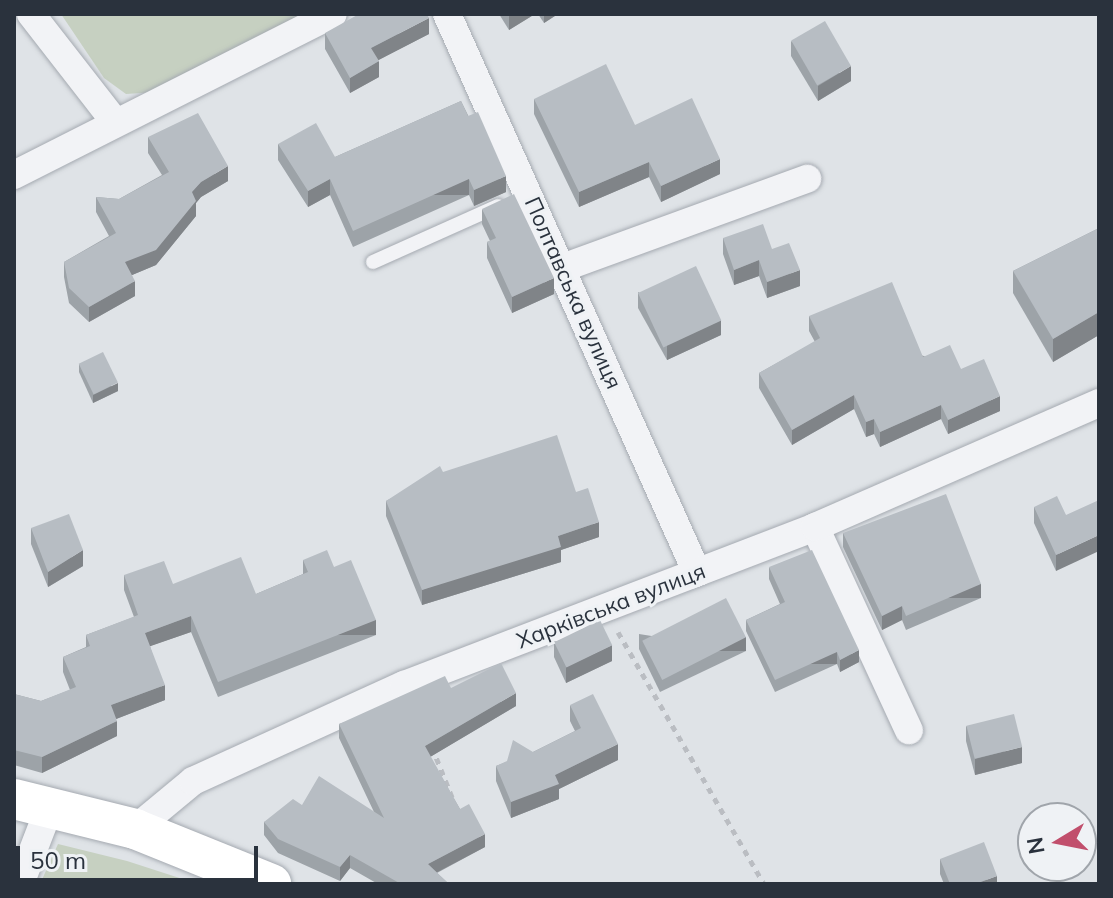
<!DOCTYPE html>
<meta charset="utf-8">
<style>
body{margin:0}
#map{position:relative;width:1113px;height:898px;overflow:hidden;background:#dfe3e7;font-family:Mulish,sans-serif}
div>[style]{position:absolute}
.green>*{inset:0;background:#c6d0c1}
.path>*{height:5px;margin-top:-2.5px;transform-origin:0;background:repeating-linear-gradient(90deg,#babdc2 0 6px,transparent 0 12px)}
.roads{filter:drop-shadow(0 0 2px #a5aab1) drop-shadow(0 0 2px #a5aab1)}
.lane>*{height:14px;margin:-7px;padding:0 7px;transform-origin:7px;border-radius:7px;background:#f2f3f6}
.street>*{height:28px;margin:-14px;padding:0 14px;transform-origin:14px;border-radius:14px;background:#f2f3f6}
.secondary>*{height:40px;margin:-20px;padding:0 20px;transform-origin:20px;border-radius:20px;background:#fff}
.wall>*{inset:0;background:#9da3a8}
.shaded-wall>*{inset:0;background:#808488;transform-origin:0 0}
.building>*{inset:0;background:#b7bdc3;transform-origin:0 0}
span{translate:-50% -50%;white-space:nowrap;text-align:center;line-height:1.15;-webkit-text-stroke:6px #eff2f5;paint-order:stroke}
.street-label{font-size:22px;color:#2a323d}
.frame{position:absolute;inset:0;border:16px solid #2a323d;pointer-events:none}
.north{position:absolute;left:1017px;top:802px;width:80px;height:80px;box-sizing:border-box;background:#eff2f5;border:2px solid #a0a5ab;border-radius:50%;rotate:260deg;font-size:22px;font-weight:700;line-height:32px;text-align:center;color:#2a323d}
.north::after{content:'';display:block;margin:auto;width:28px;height:36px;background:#c14f6c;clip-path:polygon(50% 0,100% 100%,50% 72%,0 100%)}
.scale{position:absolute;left:16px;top:846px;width:242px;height:36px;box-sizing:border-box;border:4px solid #2a323d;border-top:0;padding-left:10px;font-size:24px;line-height:28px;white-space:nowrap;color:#2a323d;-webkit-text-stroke:6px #eff2f5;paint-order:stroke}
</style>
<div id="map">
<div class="green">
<i style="clip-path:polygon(61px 14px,314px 14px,156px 92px,126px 94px,104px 78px)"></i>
<i style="clip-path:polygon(58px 844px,127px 861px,198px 884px,40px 884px)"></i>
</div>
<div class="path">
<i style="left:618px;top:632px;width:291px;rotate:59.9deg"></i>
<i style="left:432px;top:747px;width:54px;rotate:68.2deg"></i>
</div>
<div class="roads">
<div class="lane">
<i style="left:373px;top:262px;width:137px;rotate:-24.1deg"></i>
</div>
<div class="street">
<i style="left:31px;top:14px;width:137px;rotate:52.1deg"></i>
<i style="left:447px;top:14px;width:612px;rotate:65.9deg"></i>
<i style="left:14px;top:175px;width:357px;rotate:-26.8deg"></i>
<i style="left:562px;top:268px;width:261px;rotate:-20deg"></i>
<i style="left:815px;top:527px;width:224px;rotate:65.2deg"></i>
<i style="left:135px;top:829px;width:75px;rotate:-39.6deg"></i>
<i style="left:193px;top:781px;width:232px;rotate:-24.5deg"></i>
<i style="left:404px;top:685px;width:440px;rotate:-21deg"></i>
<i style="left:815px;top:527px;width:310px;rotate:-23.6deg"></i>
<i style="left:20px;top:884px;width:80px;rotate:-68.9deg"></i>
</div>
<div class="secondary">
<i style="left:14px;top:799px;width:125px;rotate:13.9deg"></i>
<i style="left:135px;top:829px;width:147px;rotate:22deg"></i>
</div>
</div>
<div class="wall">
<i style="clip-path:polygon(499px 14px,535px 14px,509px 30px)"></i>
<i style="clip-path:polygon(538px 14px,558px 14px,544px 23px)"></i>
<i style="clip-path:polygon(325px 33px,429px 34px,378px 60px,379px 77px,350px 93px,325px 49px)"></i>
<i style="clip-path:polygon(791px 41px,851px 81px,818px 101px,791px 56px)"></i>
<i style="clip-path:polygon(534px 99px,635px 125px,720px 174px,661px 202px,649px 177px,579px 207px,534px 114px)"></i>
<i style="clip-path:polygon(461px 101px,506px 192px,474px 206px,469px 195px,353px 247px,330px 195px,308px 207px,278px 160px,278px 144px,335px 157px)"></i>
<i style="clip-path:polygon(148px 137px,228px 181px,201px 197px,196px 203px,196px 216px,156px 265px,132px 275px,135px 296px,89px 322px,69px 303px,64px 277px,64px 262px,109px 236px,96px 212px,96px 197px,119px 199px,162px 175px,148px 153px)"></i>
<i style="clip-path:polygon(482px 209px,554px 294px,512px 313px,487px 258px,487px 242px,490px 241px,482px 224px)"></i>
<i style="clip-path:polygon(1099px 228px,1099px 335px,1053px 362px,1013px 293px,1013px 271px)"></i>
<i style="clip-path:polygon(723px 238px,772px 249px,800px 286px,767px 298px,759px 276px,734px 285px,723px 254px)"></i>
<i style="clip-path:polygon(638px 292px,721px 335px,667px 360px,638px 308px)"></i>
<i style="clip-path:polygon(809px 316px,961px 369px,1000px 411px,948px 434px,941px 419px,880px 447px,874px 434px,866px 437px,854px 409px,792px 445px,759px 388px,759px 373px,815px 342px,809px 331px)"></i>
<i style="clip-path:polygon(79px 364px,118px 391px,93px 403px,79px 372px)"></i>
<i style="clip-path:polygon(443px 472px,576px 492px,599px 537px,561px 550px,561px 562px,422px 605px,386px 516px,386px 501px)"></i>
<i style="clip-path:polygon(1034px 507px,1066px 515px,1056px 571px,1034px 523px)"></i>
<i style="clip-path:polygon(31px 528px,83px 566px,48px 587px,31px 544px)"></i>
<i style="clip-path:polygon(843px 533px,981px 598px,906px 630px,902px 620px,882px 630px,843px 547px)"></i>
<i style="clip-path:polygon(303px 560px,334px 567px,376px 635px,218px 697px,191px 632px,150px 646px,165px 700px,116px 719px,117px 736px,42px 773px,14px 765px,14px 694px,41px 701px,70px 690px,63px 672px,63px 657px,86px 647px,86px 635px,134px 617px,124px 590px,124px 575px,173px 584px,256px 594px,303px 574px)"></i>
<i style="clip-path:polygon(769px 567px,859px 662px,840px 672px,837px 664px,775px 692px,746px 631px,746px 620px,780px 604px,769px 579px)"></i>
<i style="clip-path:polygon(639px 634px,746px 651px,660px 692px,639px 649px)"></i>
<i style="clip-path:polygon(554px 641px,612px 661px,566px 683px,554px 657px)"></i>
<i style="clip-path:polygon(451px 688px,516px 706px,430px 757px,460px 809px,485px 847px,437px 873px,449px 884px,378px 884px,350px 868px,340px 881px,278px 853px,264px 835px,264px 822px,302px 805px,374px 812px,339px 738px,339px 724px)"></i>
<i style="clip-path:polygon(570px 705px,618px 760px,559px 789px,559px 799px,511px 818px,496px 781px,496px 766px,533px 752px,575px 731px,570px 721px)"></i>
<i style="clip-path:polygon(966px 726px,1022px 763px,975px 775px,966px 741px)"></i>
<i style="clip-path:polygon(940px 859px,997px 884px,944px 884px,940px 874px)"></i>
</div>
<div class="shaded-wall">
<i style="clip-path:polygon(513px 14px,535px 14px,509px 30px,509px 16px)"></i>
<i style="clip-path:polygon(544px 14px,558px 14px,544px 23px)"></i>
<i style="clip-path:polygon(429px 18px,429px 34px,371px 64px,371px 48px)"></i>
<i style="clip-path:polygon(379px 61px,379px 77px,350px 93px,350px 78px)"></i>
<i style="clip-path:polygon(851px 66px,851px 81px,818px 101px,818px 86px)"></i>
<i style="clip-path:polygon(720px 159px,720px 174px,661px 202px,661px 186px)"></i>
<i style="clip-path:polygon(649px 162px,649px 177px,579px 207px,579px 192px)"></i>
<i style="clip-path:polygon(228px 166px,228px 181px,201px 197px,196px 203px,196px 216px,156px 265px,125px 278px,125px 262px,201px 182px)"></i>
<i style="clip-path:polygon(506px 176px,506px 192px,474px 206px,474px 190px)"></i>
<i style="clip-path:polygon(330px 179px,330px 195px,308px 207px,308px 191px)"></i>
<i style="left:469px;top:179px;width:16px;height:127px;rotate:90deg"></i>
<i style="clip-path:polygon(759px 260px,759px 276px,734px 285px,734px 270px)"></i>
<i style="clip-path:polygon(800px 270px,800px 286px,767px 298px,767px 282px)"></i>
<i style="clip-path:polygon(554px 278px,554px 294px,512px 313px,512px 297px)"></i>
<i style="clip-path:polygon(135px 281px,135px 296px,89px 322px,89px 307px)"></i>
<i style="clip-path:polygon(1099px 312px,1099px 335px,1053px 362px,1053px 339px)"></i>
<i style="clip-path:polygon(721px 320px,721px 335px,667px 360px,667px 344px)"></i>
<i style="clip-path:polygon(118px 383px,118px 391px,93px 403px,93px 395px)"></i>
<i style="clip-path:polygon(854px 395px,854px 409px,792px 445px,792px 430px)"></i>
<i style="clip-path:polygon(1000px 396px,1000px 411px,948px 434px,948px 420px)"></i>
<i style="clip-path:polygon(941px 405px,941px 419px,880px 447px,880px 432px)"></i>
<i style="clip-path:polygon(874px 419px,874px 434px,866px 437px,866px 422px)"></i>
<i style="clip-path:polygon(599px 522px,599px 537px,561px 550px,561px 562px,422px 605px,422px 590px,558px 536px)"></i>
<i style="clip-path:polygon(1099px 535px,1099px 551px,1056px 571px,1056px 555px)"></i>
<i style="clip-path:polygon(83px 550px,83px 566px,48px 587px,48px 572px)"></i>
<i style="left:981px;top:584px;width:14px;height:82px;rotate:90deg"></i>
<i style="clip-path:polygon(902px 606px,902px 620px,882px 630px,882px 616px)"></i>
<i style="clip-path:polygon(191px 616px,191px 632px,145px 648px,145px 633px)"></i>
<i style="left:376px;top:620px;width:15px;height:170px;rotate:90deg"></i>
<i style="left:746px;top:637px;width:14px;height:95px;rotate:90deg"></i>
<i style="clip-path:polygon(612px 645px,612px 661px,566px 683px,566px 667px)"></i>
<i style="clip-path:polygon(859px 650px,859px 662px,840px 672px,840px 660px)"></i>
<i style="left:837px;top:652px;width:12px;height:68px;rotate:90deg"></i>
<i style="clip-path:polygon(165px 685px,165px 700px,111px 721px,111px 705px)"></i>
<i style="clip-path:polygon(516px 693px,516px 706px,425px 760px,425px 746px)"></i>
<i style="clip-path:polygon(117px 721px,117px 736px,42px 773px,42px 757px)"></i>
<i style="clip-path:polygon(618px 744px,618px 760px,559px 789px,559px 799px,511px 818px,511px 802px,555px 775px)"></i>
<i style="clip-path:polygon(1022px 747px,1022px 763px,975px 775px,975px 759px)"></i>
<i style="clip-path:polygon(485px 834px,485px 847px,428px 877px,428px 864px)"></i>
<i style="clip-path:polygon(350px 855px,350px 868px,340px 881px,340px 867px)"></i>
<i style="clip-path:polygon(997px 876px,997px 884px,975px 884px)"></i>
</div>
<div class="building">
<i style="clip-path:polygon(359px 14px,427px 14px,429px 18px,371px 48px,379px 61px,350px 78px,325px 33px)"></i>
<i style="left:825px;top:21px;width:52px;height:39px;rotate:60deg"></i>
<i style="clip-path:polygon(606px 64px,635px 125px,692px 98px,720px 159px,661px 186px,649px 162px,579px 192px,534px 99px)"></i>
<i style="clip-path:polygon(461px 101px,468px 116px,478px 112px,506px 176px,474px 190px,469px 179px,353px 231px,330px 179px,308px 191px,278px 144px,316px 123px,335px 157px)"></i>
<i style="clip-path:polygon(198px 113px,228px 166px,201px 182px,192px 192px,196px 201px,156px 250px,125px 262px,135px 281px,89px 307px,69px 288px,64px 262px,116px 233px,96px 197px,119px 199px,169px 172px,148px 137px)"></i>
<i style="clip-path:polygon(514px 194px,554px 278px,512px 297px,487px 242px,496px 238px,482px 209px)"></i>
<i style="clip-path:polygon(763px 224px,772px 249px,789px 243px,800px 270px,767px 282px,759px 260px,734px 270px,723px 238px)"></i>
<i style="clip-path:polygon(1099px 228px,1099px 312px,1053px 339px,1013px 271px)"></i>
<i style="left:696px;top:266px;width:60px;height:64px;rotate:65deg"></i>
<i style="clip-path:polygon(892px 282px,923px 357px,950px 345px,961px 369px,984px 359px,1000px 396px,948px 420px,941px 405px,880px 432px,874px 419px,866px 422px,854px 395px,792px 430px,759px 373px,820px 338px,809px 316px)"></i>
<i style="left:103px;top:352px;width:34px;height:27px;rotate:64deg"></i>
<i style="clip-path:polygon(557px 435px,576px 492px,588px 488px,599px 522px,558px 536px,561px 547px,422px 590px,386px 501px,440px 466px,443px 472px)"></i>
<i style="clip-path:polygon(946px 494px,981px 584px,906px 616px,902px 606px,882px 616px,843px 533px)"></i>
<i style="clip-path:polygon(1057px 496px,1066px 515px,1099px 500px,1099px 535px,1056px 555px,1034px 507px)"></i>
<i style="clip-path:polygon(69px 514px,83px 550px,48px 572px,31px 528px)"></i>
<i style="clip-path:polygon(327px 550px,334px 567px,351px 560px,376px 620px,218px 682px,191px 616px,145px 633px,165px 685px,111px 705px,117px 721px,42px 757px,14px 750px,14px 694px,41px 701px,76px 687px,63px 657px,90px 646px,86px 635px,138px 615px,124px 575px,164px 561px,173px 584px,241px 557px,256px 594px,308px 572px,303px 560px)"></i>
<i style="clip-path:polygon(812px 550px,859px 650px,840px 660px,837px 652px,775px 680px,746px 620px,785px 602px,769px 567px)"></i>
<i style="left:726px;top:598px;width:44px;height:94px;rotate:63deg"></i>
<i style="left:600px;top:620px;width:28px;height:51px;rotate:64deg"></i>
<i style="clip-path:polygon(501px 663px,516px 693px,425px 746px,460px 809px,469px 804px,485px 834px,428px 864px,449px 884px,401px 884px,350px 855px,340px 867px,278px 839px,264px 822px,293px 799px,302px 805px,319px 776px,384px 818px,339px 724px,445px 676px,451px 688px)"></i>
<i style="clip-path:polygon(593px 694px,618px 744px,555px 775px,559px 784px,511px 802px,496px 766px,507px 761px,513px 740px,533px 752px,581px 728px,570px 705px)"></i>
<i style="left:1014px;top:714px;width:34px;height:49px;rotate:76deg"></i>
<i style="clip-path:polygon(984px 842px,997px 876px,975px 884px,950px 884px,940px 859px)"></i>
</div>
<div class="street-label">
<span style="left:573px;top:293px;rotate:66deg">Полтавська вулиця</span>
<span style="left:611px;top:606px;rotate:-21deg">Харківська вулиця</span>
</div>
<div class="frame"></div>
<div class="north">N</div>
<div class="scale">50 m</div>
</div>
